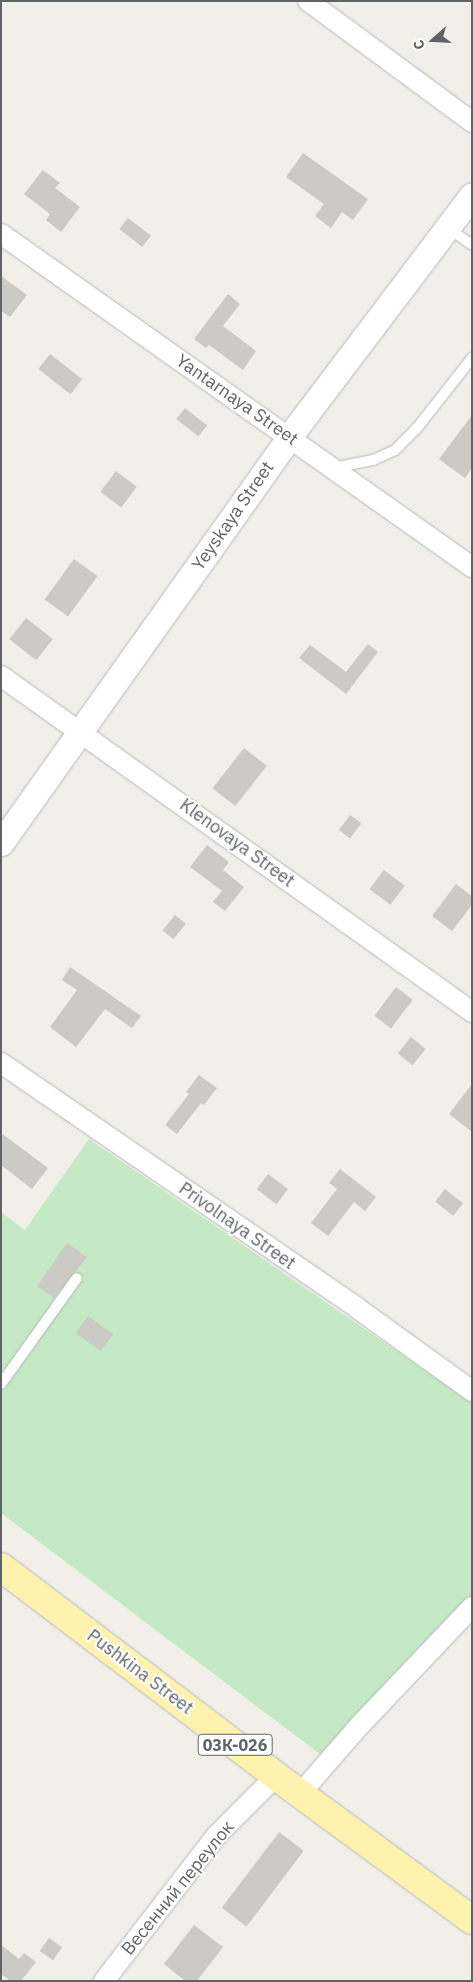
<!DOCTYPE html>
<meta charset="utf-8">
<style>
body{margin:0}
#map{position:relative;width:473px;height:1982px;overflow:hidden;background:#f1efe8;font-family:"IBM Plex Sans",sans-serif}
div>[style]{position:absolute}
.green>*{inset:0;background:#c5e8c5}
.building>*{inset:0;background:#cccac5;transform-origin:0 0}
.roads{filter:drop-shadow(0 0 1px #b5b8bc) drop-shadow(0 0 1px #b5b8bc)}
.service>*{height:10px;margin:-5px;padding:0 5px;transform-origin:5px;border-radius:5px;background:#fff}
.minor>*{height:20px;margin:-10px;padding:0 10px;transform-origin:10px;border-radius:10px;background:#fff}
.tertiary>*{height:25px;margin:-12.5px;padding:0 12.5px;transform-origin:12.5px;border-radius:12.5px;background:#fff}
.primary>*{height:28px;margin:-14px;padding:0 14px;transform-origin:14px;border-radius:14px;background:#fff2af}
span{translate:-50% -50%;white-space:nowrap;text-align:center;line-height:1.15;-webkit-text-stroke:4px #fff;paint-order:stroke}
.shield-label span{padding:1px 4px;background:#fff;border:1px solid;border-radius:4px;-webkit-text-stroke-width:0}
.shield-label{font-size:16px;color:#5f6368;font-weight:700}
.street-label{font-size:18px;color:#5f6368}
.frame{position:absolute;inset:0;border:2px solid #5f6368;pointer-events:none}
.north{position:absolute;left:408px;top:15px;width:50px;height:50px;-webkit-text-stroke:4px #fff;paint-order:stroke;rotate:251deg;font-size:14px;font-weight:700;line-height:20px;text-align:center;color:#5f6368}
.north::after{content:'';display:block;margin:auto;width:18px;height:22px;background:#5f6368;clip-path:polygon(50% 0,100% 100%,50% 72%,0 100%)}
</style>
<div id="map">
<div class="green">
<i style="clip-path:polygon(89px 1139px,472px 1403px,472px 1596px,320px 1754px,1px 1513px,1px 1212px,25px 1230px)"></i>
</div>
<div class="building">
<i style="clip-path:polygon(303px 153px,368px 199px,353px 220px,342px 212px,331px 228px,315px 216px,324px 204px,286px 177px)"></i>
<i style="clip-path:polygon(43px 170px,60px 183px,55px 188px,80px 207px,61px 232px,46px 220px,50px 214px,24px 194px)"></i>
<i style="left:128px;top:218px;width:29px;height:14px;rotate:38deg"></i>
<i style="clip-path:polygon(1px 276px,27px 295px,10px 317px,1px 311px)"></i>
<i style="clip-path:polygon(228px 294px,240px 304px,223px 326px,256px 351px,243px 370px,209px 345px,206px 348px,194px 339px)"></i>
<i style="left:50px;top:354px;width:41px;height:19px;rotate:38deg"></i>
<i style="left:185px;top:408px;width:28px;height:14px;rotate:38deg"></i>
<i style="clip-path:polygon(472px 415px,472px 468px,465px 478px,439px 459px)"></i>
<i style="left:116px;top:471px;width:26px;height:26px;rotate:37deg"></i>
<i style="left:74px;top:559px;width:29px;height:50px;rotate:36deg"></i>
<i style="left:26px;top:618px;width:34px;height:27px;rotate:38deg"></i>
<i style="clip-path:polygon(368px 644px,378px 652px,346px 694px,299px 658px,310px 645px,346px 672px)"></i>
<i style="left:244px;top:748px;width:29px;height:51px;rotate:38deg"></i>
<i style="left:350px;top:815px;width:14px;height:19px;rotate:36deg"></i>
<i style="clip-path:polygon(207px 845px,229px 862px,223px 870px,244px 887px,225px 911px,213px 902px,222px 891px,190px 867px)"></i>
<i style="left:384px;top:870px;width:26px;height:24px;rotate:37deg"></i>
<i style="clip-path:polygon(456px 884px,472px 896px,472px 905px,452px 931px,432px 916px)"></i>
<i style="left:175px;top:915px;width:14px;height:20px;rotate:39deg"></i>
<i style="clip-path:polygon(70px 967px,141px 1016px,132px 1028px,105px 1009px,76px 1047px,50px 1027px,77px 990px,62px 980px)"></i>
<i style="left:396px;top:987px;width:21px;height:36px;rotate:37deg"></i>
<i style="left:411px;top:1037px;width:19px;height:21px;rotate:39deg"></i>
<i style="clip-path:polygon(199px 1075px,217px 1088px,204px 1105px,201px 1103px,177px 1134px,165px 1125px,189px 1094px,186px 1092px)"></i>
<i style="clip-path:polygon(472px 1084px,472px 1132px,449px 1114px)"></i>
<i style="clip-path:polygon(1px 1133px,48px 1168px,32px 1189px,1px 1165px)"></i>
<i style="clip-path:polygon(340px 1169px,376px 1197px,365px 1211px,354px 1202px,328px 1236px,311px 1223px,337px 1189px,329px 1183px)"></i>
<i style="left:268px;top:1174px;width:25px;height:19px;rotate:37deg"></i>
<i style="left:445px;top:1189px;width:23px;height:16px;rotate:38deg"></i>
<i style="clip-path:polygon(67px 1243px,87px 1257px,54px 1298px,37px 1286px)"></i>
<i style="left:88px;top:1316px;width:31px;height:21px;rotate:36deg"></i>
<i style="left:279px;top:1832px;width:31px;height:95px;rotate:37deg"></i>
<i style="clip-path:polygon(194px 1925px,223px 1947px,197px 1981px,185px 1981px,164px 1964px)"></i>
<i style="left:49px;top:1938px;width:16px;height:16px;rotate:35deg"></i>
<i style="clip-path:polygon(1px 1945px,19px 1959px,24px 1953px,36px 1962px,21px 1981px,10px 1981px,1px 1974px)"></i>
</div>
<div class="roads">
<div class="service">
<i style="left:448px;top:228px;width:29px;rotate:35deg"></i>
<i style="left:333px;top:468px;width:41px;rotate:-11.3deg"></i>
<i style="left:373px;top:460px;width:24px;rotate:-24deg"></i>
<i style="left:395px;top:450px;width:31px;rotate:-45deg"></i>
<i style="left:417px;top:428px;width:89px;rotate:-51.8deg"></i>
<i style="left:1px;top:1384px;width:130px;rotate:-54.4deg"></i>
</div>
<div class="minor">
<i style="left:308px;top:1px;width:204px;rotate:36.4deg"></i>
<i style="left:1px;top:234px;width:577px;rotate:35.26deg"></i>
<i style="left:1px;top:676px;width:579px;rotate:35.5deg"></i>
<i style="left:1px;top:1063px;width:432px;rotate:34.5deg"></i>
<i style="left:357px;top:1308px;width:142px;rotate:35.8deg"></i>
<i style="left:300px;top:1794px;width:91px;rotate:-49deg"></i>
<i style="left:360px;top:1725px;width:163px;rotate:-46.5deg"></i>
<i style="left:104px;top:1981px;width:183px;rotate:-52.3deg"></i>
<i style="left:216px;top:1836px;width:85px;rotate:-45deg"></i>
</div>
<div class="tertiary">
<i style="left:1px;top:843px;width:498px;rotate:-54.6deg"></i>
<i style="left:289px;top:437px;width:303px;rotate:-52.9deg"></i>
</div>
<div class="primary">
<i style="left:1px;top:1567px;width:345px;rotate:37.2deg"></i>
<i style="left:276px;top:1776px;width:243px;rotate:36.3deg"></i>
</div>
</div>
<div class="shield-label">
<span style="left:235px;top:1745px">03К-026</span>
</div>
<div class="street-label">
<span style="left:237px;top:400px;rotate:35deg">Yantarnaya Street</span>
<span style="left:233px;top:516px;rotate:-55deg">Yeyskaya Street</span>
<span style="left:237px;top:843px;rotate:36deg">Klenovaya Street</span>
<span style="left:237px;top:1226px;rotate:35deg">Privolnaya Street</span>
<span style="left:140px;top:1672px;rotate:37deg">Pushkina Street</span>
<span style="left:178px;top:1888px;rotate:-51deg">Весенний переулок</span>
</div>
<div class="frame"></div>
<div class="north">С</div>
</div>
